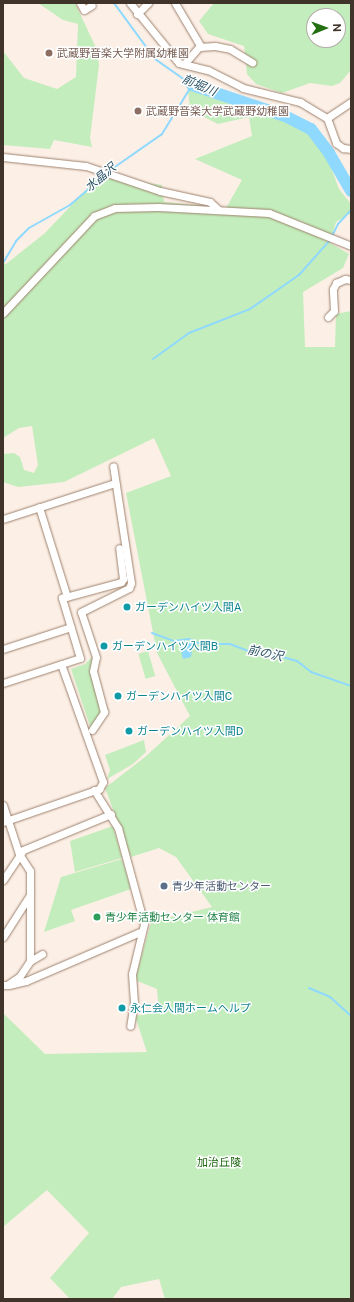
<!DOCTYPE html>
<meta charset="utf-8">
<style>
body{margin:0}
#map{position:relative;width:354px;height:1302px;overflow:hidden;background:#fcefe6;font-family:"Public Sans","Noto Sans JP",sans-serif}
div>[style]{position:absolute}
.green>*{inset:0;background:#c3edbc;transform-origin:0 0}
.water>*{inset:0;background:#90d9fe}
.stream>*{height:2px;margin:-1px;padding:0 1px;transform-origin:1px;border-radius:1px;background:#90d9fe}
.river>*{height:12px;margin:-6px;padding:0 6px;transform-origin:6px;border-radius:6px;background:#90d9fe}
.roads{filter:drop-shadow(0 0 1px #9e826d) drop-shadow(0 0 1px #9e826d)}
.minor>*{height:7px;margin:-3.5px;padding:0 3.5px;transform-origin:3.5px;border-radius:3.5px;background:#fff}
.dots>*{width:11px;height:11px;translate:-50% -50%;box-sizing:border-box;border:2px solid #fff;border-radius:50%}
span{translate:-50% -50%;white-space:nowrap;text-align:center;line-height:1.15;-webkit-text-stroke:3px #fff;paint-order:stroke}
.education-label{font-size:11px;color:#785e54}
.left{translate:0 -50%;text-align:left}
.culture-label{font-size:11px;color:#0d838f}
.service-label{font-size:11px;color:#4e5e75}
.leisure-label{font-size:11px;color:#27864d}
.park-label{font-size:11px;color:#1b680e}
.water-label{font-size:12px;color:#285164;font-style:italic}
.frame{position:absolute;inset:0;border:4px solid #3f332a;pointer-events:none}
.north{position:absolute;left:306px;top:8px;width:40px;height:40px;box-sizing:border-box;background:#fff;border:1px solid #b2adaa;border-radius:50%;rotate:89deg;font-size:11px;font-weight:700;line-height:16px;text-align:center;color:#3f332a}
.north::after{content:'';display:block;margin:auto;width:14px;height:18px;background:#236f12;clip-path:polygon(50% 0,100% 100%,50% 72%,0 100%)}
</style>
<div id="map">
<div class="green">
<i style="clip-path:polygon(38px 3px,75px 3px,97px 50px,99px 65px,90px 138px,92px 147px,54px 140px,50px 149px,3px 145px,3px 51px,24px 78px,57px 89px,76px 77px,78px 24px,63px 20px)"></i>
<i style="clip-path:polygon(evenodd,214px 3px,351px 3px,351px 70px,340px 83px,332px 86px,310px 83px,282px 93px,256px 84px,247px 74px,244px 46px,208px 34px,199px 21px,214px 3px,314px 16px,338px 16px,338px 40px,314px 40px,314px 16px)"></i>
<i style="clip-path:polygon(187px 79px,287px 113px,323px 146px,339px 189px,351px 204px,351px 213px,336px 222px,330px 243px,349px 254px,343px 268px,303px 292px,305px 347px,335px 347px,336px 314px,351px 311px,351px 1299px,165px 1299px,159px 1279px,121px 1287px,112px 1299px,70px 1299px,50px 1278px,89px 1233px,47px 1190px,3px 1227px,3px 1013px,45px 1054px,147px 1052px,135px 1016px,159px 1012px,157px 989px,135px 980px,151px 922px,212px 907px,176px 857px,159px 848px,131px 857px,105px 788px,145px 757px,190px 716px,157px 653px,126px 493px,171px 476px,154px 438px,64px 482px,18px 487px,3px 482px,3px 454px,14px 453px,20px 457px,24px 470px,34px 473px,38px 465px,32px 426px,19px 428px,3px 438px,3px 263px,6px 264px,45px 233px,99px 176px,162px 185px,164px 202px,226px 208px,242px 180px,195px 159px,252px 136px,249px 117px,218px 124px,190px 110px)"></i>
<i style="left:148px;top:651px;width:26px;height:10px;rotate:74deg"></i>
<i style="clip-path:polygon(92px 657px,104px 712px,91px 729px,71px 669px,85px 664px)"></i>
<i style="clip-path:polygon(144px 740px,146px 752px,133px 764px,107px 779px,110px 770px,105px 755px)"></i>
<i style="clip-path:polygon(113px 826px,122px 858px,75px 872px,70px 841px)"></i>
<i style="clip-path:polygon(122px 859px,131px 889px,71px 910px,75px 921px,44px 932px,61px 877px)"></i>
</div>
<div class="water">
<i style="clip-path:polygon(186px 641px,193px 643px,191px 657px,183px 659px,179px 643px)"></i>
</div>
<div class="stream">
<i style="left:109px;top:171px;width:65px;rotate:-34.9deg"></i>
<i style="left:162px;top:134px;width:57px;rotate:-58.5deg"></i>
<i style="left:192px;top:85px;width:45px;rotate:-144.9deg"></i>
<i style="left:155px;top:59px;width:69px;rotate:-126.2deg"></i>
<i style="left:332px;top:236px;width:13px;rotate:-63deg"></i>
<i style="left:338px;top:224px;width:19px;rotate:-47deg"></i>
<i style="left:3px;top:263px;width:26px;rotate:-59deg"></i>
<i style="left:16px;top:241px;width:18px;rotate:-45deg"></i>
<i style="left:29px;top:228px;width:47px;rotate:-29.3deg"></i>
<i style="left:70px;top:205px;width:48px;rotate:-40.7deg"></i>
<i style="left:153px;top:359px;width:44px;rotate:-35.8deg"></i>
<i style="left:189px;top:333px;width:66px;rotate:-21.5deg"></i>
<i style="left:250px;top:309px;width:60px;rotate:-34.8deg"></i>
<i style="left:299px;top:275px;width:47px;rotate:-48.5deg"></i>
<i style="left:152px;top:633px;width:23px;rotate:20deg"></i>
<i style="left:174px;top:641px;width:15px;rotate:-8deg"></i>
<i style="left:189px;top:639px;width:13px;rotate:23deg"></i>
<i style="left:201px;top:644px;width:29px"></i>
<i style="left:230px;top:644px;width:28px;rotate:21deg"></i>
<i style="left:256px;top:654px;width:15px"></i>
<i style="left:271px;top:654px;width:27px;rotate:15deg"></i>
<i style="left:297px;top:661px;width:18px;rotate:38deg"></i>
<i style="left:311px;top:672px;width:42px;rotate:19.3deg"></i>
<i style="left:309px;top:988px;width:23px;rotate:23deg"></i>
<i style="left:330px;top:997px;width:28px;rotate:42deg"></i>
</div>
<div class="river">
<i style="left:192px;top:85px;width:98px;rotate:18.4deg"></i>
<i style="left:285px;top:116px;width:29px;rotate:27deg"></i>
<i style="left:311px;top:129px;width:30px;rotate:53deg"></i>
<i style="left:329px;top:153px;width:44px;rotate:59.9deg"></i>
</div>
<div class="roads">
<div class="minor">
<i style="left:80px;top:3px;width:8px;rotate:60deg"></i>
<i style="left:84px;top:10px;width:9px;rotate:-32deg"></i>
<i style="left:130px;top:3px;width:77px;rotate:50.8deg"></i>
<i style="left:179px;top:63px;width:30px;rotate:14deg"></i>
<i style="left:208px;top:70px;width:39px;rotate:27deg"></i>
<i style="left:243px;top:88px;width:59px;rotate:13.8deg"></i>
<i style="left:300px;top:102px;width:31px;rotate:31deg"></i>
<i style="left:327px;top:118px;width:27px;rotate:70deg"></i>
<i style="left:336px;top:143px;width:9px;rotate:36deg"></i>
<i style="left:343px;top:148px;width:8px;rotate:7deg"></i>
<i style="left:175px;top:3px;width:51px;rotate:59.4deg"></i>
<i style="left:137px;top:14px;width:16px;rotate:-45deg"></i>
<i style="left:185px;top:63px;width:21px;rotate:-49deg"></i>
<i style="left:199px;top:47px;width:16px;rotate:-4deg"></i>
<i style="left:215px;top:46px;width:15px;rotate:11deg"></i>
<i style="left:230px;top:49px;width:26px;rotate:31deg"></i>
<i style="left:327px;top:118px;width:29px;rotate:-34deg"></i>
<i style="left:3px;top:157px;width:83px;rotate:6.2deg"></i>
<i style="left:86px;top:166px;width:78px;rotate:18.7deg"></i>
<i style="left:160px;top:191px;width:51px;rotate:12.4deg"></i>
<i style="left:210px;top:202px;width:12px;rotate:42deg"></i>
<i style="left:3px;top:313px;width:133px;rotate:-46.8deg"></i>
<i style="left:94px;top:216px;width:22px;rotate:-21deg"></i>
<i style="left:115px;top:208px;width:43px;rotate:-1.3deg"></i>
<i style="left:158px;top:207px;width:111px;rotate:3.1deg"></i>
<i style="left:269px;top:213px;width:88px;rotate:21.9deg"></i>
<i style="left:328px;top:317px;width:8px;rotate:-45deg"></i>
<i style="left:334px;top:311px;width:22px;rotate:-93deg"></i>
<i style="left:333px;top:289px;width:7px;rotate:-63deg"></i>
<i style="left:336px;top:283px;width:10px;rotate:-24deg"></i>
<i style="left:345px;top:279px;width:6px;rotate:9deg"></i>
<i style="left:39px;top:507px;width:94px;rotate:72.7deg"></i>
<i style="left:3px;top:519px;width:118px;rotate:-17.8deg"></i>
<i style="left:3px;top:649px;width:71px;rotate:-17.9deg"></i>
<i style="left:3px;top:683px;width:81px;rotate:-18deg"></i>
<i style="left:80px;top:658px;width:63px;rotate:-106.7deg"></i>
<i style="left:62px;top:598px;width:61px;rotate:-15.2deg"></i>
<i style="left:121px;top:582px;width:4px;rotate:-56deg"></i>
<i style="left:123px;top:579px;width:31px;rotate:-97deg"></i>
<i style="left:92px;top:730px;width:22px;rotate:-56deg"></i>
<i style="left:104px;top:712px;width:42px;rotate:-105deg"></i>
<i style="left:93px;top:671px;width:14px;rotate:-78deg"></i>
<i style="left:96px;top:657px;width:47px;rotate:-108.4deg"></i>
<i style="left:81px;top:612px;width:54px;rotate:-26.6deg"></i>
<i style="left:129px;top:588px;width:5px;rotate:-68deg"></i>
<i style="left:131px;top:583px;width:118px;rotate:-98.7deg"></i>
<i style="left:94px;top:790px;width:45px;rotate:57.7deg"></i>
<i style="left:118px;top:828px;width:99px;rotate:74.8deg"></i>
<i style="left:144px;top:924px;width:51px;rotate:103.5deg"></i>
<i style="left:132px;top:974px;width:28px;rotate:86deg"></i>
<i style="left:134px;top:1002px;width:24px;rotate:99deg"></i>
<i style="left:3px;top:805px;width:52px;rotate:71.9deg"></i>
<i style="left:19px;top:854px;width:20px;rotate:57deg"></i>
<i style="left:30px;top:871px;width:90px;rotate:90deg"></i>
<i style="left:30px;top:961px;width:18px;rotate:124deg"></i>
<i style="left:20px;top:976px;width:16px;rotate:145deg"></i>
<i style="left:7px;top:985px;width:4px;rotate:180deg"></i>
<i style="left:3px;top:822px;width:102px;rotate:-19deg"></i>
<i style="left:99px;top:789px;width:8px;rotate:-60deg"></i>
<i style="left:103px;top:782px;width:125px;rotate:-109.6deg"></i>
<i style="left:3px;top:880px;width:36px;rotate:-56deg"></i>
<i style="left:23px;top:850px;width:95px;rotate:-22.2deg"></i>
<i style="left:3px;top:937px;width:50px;rotate:-57.3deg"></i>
<i style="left:30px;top:961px;width:14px;rotate:-30deg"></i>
<i style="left:9px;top:985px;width:17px;rotate:-13deg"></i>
<i style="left:26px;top:981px;width:126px;rotate:-23.3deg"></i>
</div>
</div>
<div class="dots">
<i style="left:49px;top:53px;background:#8d6e63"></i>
<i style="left:138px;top:111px;background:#8d6e63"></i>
<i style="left:127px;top:607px;background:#0f9aa8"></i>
<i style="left:104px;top:646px;background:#0f9aa8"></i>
<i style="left:118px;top:696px;background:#0f9aa8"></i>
<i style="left:129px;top:731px;background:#0f9aa8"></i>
<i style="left:164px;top:886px;background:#5c6f8a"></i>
<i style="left:97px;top:917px;background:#2e9e5b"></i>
<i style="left:122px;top:1008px;background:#0f9aa8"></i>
</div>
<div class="education-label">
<span class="left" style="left:57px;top:53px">武蔵野音楽大学附属幼稚園</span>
<span class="left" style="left:146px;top:111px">武蔵野音楽大学武蔵野幼稚園</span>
</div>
<div class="culture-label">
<span class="left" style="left:135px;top:607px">ガーデンハイツ入間A</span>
<span class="left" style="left:112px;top:646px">ガーデンハイツ入間B</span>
<span class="left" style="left:126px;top:696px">ガーデンハイツ入間C</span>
<span class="left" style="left:137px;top:731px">ガーデンハイツ入間D</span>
<span class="left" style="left:130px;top:1008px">永仁会入間ホームヘルプ</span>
</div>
<div class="service-label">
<span class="left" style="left:172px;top:886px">青少年活動センター</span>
</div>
<div class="leisure-label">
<span class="left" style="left:105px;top:917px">青少年活動センター 体育館</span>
</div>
<div class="park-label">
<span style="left:219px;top:1162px">加治丘陵</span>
</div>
<div class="water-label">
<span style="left:199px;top:86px;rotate:23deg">前堀川</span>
<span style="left:101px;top:178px;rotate:-40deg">水晶沢</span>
<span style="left:265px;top:654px;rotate:12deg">前の沢</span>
</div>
<div class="frame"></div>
<div class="north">N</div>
</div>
